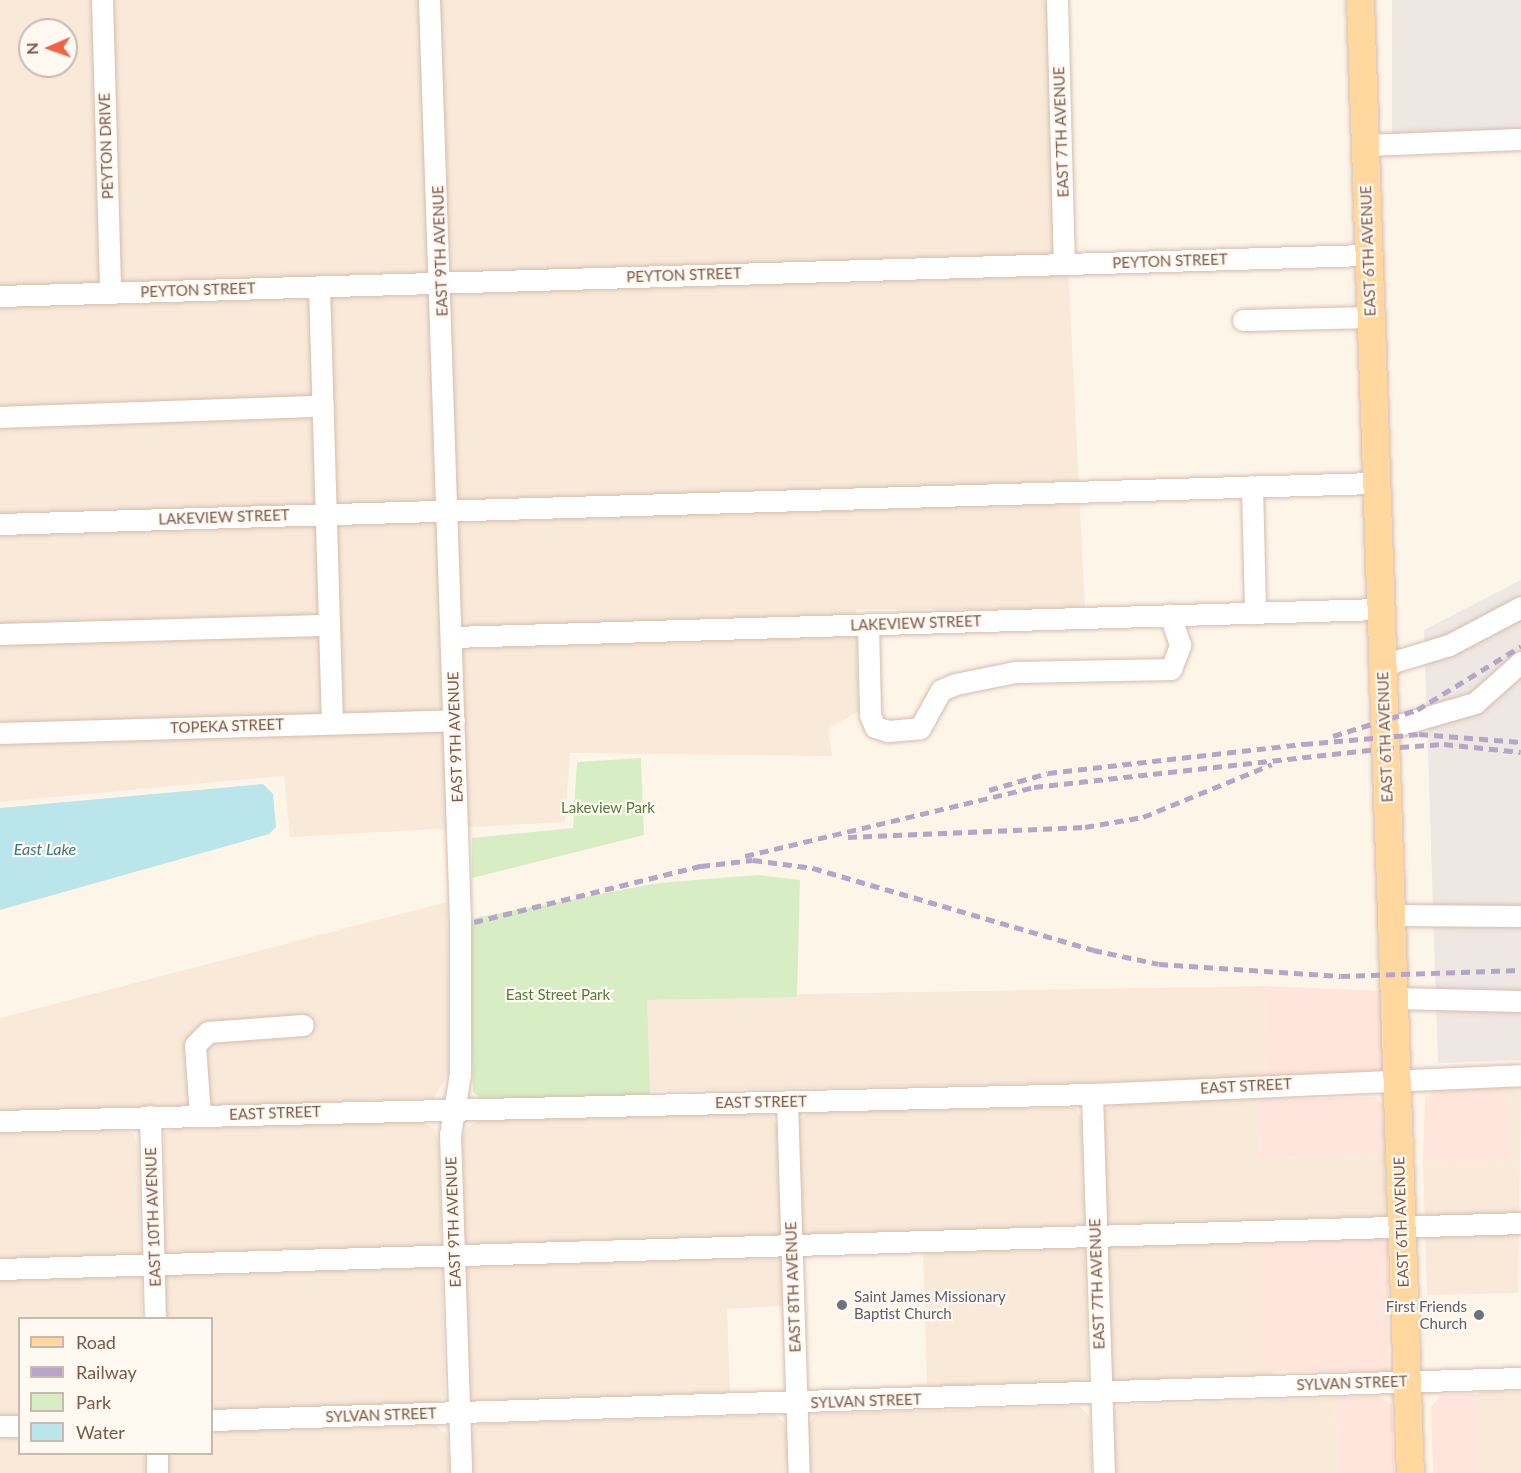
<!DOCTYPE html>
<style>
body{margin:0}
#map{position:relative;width:1521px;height:1473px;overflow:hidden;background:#fef5e9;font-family:Lato,sans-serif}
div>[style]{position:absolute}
.residential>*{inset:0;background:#f9e9d9;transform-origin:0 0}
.commercial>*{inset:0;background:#ffe5dc;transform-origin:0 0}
.industrial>*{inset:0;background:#efe7e2;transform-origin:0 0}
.green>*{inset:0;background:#d7eec5}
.water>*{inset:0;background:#bae5ea}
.roads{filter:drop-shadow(0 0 2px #d4beaf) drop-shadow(0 0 2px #d4beaf)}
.minor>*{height:21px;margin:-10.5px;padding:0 10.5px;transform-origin:10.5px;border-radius:10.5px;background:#fff}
.major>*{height:27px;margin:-13.5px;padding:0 13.5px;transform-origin:13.5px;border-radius:13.5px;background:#ffd79f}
.rail>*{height:4.5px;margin-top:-2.25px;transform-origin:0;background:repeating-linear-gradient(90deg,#b7a4ca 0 9px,transparent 0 15px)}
.dots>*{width:16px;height:16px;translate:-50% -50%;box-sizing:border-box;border:3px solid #fff9f1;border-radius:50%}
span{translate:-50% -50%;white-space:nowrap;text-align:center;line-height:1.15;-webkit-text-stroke:4.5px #fff9f1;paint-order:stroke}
.street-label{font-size:15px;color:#7b5949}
.park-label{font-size:15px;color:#527c3d}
.worship-label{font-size:15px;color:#5b616d}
.left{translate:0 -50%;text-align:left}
.right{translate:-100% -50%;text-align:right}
.water-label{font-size:16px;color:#3b7882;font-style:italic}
.legend{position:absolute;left:18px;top:1317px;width:195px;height:138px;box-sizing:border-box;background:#fff9f1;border:2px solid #cab9ae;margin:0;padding:8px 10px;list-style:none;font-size:18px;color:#7b5949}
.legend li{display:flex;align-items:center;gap:12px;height:30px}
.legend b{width:30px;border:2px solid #cab9ae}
.north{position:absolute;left:18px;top:18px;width:60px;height:60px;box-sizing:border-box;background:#fff9f1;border:2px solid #cab9ae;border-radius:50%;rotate:268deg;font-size:16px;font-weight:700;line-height:24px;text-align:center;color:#7b5949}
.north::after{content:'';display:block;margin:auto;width:21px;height:27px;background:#f16345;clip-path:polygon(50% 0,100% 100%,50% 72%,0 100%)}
</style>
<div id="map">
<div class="residential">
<i style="clip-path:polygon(evenodd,0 0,1055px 0,1085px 609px,856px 609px,859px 711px,828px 729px,832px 756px,570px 753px,565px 822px,290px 837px,284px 776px,0 802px,0 0,30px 30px,66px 30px,66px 66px,30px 66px,30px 30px)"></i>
<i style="clip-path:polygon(447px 902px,449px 1073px,434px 1098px,0 1114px,0 1018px)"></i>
<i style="left:1264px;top:986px;width:94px;height:618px;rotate:89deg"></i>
<i style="clip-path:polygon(1505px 1086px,1521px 1086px,1518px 1293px,1427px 1295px,1423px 1163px,1508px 1160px)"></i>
<i style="clip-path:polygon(1258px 1099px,1260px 1159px,1385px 1153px,1388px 1225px,1268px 1378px,1117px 1382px,1111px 1377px,1104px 1110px,1117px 1104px)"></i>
<i style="clip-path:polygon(1076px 1108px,1082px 1119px,1088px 1378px,1082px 1383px,927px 1388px,923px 1245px,800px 1248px,799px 1120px,812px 1110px)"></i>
<i style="clip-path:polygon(761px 1112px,772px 1116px,778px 1128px,782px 1306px,727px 1309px,730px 1394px,478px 1402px,470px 1398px,460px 1141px,468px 1126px,483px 1120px)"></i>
<i style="clip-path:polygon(420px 1121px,433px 1128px,439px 1142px,445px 1396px,437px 1403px,212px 1411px,212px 1318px,164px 1318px,164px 1133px,178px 1127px)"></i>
<i style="clip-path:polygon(122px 1128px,133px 1134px,138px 1146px,142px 1318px,20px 1318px,19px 1417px,0 1417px,0 1131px)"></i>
<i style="left:1521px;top:1392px;width:81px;height:43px;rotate:90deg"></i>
<i style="clip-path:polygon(1335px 1398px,1338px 1473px,1112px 1473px,1113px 1412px,1119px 1406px)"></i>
<i style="clip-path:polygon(1079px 1406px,1090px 1417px,1092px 1473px,809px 1473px,808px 1423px,817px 1414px)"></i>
<i style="clip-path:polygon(775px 1415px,787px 1426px,790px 1473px,470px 1473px,469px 1434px,479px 1424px)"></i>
<i style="clip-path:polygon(435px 1425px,447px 1434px,450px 1473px,167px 1473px,167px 1454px,212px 1454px,212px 1431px)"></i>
<i style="clip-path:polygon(0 1437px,19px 1437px,20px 1454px,145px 1454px,146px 1473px,0 1473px)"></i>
</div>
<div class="commercial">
<i style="clip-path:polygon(1264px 986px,1382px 991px,1383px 1071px,1266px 1080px)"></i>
<i style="clip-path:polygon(1505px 1086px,1509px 1160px,1423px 1163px,1425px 1097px,1440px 1089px)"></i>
<i style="clip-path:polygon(1376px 1097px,1384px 1108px,1385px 1153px,1260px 1159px,1258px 1099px)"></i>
<i style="left:1388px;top:1225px;width:146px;height:125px;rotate:90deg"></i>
<i style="clip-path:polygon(1442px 1394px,1478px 1394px,1481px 1473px,1433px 1473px,1431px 1407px)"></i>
<i style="clip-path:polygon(1380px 1396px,1392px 1405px,1394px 1473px,1338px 1473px,1335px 1398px)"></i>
</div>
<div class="industrial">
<i style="left:1392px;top:0;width:129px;height:135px"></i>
<i style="clip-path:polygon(1521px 580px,1521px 1060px,1438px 1063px,1424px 630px)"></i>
</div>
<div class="green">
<i style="clip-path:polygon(641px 758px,644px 835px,472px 878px,472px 838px,573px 828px,577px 762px)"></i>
<i style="clip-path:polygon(758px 875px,800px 880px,797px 997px,647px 1000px,650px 1096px,483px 1100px,473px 1092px,469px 919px,658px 883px)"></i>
</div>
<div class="water">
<i style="clip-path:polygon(263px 784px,273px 794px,276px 827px,269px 834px,0 910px,0 808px)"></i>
</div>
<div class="roads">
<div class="minor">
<i style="left:102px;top:0;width:293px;rotate:88.4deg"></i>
<i style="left:429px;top:0;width:919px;rotate:88.07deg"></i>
<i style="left:460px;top:918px;width:156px;rotate:90deg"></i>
<i style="left:460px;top:1074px;width:62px;rotate:99.3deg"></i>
<i style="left:450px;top:1135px;width:338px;rotate:88.1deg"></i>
<i style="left:1057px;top:0;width:264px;rotate:88.5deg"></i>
<i style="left:1365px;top:145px;width:156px;rotate:-2.2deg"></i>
<i style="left:319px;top:286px;width:437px;rotate:88.3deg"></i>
<i style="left:0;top:296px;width:1369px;rotate:-1.72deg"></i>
<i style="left:1243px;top:320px;width:128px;rotate:-1.3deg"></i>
<i style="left:0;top:417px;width:323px;rotate:-2deg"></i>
<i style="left:1252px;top:486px;width:127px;rotate:88.6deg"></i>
<i style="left:0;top:524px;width:1377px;rotate:-1.71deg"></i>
<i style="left:868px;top:624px;width:91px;rotate:88.7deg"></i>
<i style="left:870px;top:715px;width:13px;rotate:67deg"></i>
<i style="left:875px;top:727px;width:14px;rotate:17deg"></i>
<i style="left:888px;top:731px;width:32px;rotate:-5deg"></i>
<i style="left:920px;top:728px;width:43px;rotate:-61.1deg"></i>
<i style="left:941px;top:690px;width:16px;rotate:-22deg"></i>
<i style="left:956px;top:684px;width:60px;rotate:-11.5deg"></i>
<i style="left:1015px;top:672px;width:156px;rotate:-1.1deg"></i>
<i style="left:1171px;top:669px;width:26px;rotate:-69deg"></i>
<i style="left:1180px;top:645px;width:32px;rotate:-108deg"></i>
<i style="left:0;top:634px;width:329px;rotate:-1.6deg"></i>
<i style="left:452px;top:637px;width:928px;rotate:-1.73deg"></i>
<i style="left:1382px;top:671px;width:14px;rotate:-39deg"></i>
<i style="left:1393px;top:662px;width:59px;rotate:-16.9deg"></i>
<i style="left:1449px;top:645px;width:81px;rotate:-27.8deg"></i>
<i style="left:1385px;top:729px;width:94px;rotate:-16.1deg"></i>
<i style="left:1475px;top:703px;width:62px;rotate:-41.7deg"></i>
<i style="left:0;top:733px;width:454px;rotate:-1.6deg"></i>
<i style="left:1391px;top:915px;width:130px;rotate:0.4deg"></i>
<i style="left:1394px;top:998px;width:127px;rotate:1.4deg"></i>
<i style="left:1092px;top:1094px;width:379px;rotate:88.2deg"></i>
<i style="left:787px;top:1101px;width:372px;rotate:88.2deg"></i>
<i style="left:200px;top:1115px;width:70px;rotate:-94.1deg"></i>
<i style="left:195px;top:1045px;width:18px;rotate:-45deg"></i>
<i style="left:208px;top:1032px;width:95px;rotate:-4.2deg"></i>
<i style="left:150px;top:1116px;width:202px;rotate:88.6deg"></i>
<i style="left:0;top:1121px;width:1092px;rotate:-1.42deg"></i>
<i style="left:1092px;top:1094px;width:429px;rotate:-2.5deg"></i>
<i style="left:0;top:1269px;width:1522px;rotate:-1.73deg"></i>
<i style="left:212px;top:1420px;width:1310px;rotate:-1.84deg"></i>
<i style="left:0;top:1426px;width:20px"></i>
<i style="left:157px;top:1454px;width:19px;rotate:90deg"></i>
</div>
<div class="major">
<i style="left:1360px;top:0;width:1474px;rotate:88.06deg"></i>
</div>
</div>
<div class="rail">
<i style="left:1333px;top:736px;width:88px;rotate:-17.2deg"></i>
<i style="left:1417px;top:710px;width:122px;rotate:-31.6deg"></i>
<i style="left:989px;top:790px;width:61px;rotate:-16.1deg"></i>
<i style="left:1048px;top:773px;width:258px;rotate:-6.5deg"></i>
<i style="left:1304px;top:744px;width:115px;rotate:-5deg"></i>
<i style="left:1419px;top:734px;width:102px;rotate:4.5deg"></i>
<i style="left:848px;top:837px;width:237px;rotate:-2.4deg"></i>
<i style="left:1085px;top:827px;width:59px;rotate:-9.8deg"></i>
<i style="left:1143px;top:817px;width:139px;rotate:-22.3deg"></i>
<i style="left:745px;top:856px;width:297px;rotate:-13.4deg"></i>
<i style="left:1034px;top:787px;width:353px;rotate:-6.3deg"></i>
<i style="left:1385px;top:748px;width:59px;rotate:-3.9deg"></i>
<i style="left:1444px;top:744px;width:77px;rotate:5.9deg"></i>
<i style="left:474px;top:922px;width:234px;rotate:-13.9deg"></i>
<i style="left:701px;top:866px;width:52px;rotate:-6.6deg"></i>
<i style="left:753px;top:860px;width:61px;rotate:7.6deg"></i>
<i style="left:813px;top:868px;width:292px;rotate:16.3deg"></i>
<i style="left:1093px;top:950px;width:67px;rotate:12deg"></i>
<i style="left:1159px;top:964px;width:182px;rotate:3.8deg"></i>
<i style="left:1341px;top:976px;width:180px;rotate:-1.9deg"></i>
</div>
<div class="dots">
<i style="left:842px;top:1305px;background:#6b7280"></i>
<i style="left:1479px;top:1315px;background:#6b7280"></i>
</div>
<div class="street-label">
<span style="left:1061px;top:132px;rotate:-92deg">EAST 7TH AVENUE</span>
<span style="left:106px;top:146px;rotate:-92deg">PEYTON DRIVE</span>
<span style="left:440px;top:251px;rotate:-92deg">EAST 9TH AVENUE</span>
<span style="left:1368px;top:251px;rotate:-92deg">EAST 6TH AVENUE</span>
<span style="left:1170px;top:261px;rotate:-2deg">PEYTON STREET</span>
<span style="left:684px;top:275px;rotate:-2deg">PEYTON STREET</span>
<span style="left:198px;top:290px;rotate:-2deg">PEYTON STREET</span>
<span style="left:224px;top:517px;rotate:-2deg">LAKEVIEW STREET</span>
<span style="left:916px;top:623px;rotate:-2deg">LAKEVIEW STREET</span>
<span style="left:227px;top:726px;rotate:-2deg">TOPEKA STREET</span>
<span style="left:455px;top:737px;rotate:-92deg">EAST 9TH AVENUE</span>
<span style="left:1385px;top:737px;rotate:-92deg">EAST 6TH AVENUE</span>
<span style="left:1246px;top:1086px;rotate:-3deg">EAST STREET</span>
<span style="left:761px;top:1102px;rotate:-1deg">EAST STREET</span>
<span style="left:275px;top:1113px;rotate:-2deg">EAST STREET</span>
<span style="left:153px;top:1217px;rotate:-92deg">EAST 10TH AVENUE</span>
<span style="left:453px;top:1222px;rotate:-92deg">EAST 9TH AVENUE</span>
<span style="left:1401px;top:1222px;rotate:-92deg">EAST 6TH AVENUE</span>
<span style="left:1097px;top:1284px;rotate:-92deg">EAST 7TH AVENUE</span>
<span style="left:793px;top:1287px;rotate:-92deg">EAST 8TH AVENUE</span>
<span style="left:1352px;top:1383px;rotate:-2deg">SYLVAN STREET</span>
<span style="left:866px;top:1401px;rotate:-2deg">SYLVAN STREET</span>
<span style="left:381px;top:1415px;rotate:-2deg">SYLVAN STREET</span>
</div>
<div class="park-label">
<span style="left:608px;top:808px">Lakeview Park</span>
<span style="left:558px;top:995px">East Street Park</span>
</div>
<div class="worship-label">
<span class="left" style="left:854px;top:1305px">Saint James Missionary<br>Baptist Church</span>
<span class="right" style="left:1467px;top:1315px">First Friends<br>Church</span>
</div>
<div class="water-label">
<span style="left:45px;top:849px">East Lake</span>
</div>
<ul class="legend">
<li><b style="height:8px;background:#ffd79f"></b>Road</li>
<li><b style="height:8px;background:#b7a4ca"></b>Railway</li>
<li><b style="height:16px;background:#d7eec5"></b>Park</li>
<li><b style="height:16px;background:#bae5ea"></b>Water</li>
</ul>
<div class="north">N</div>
</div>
